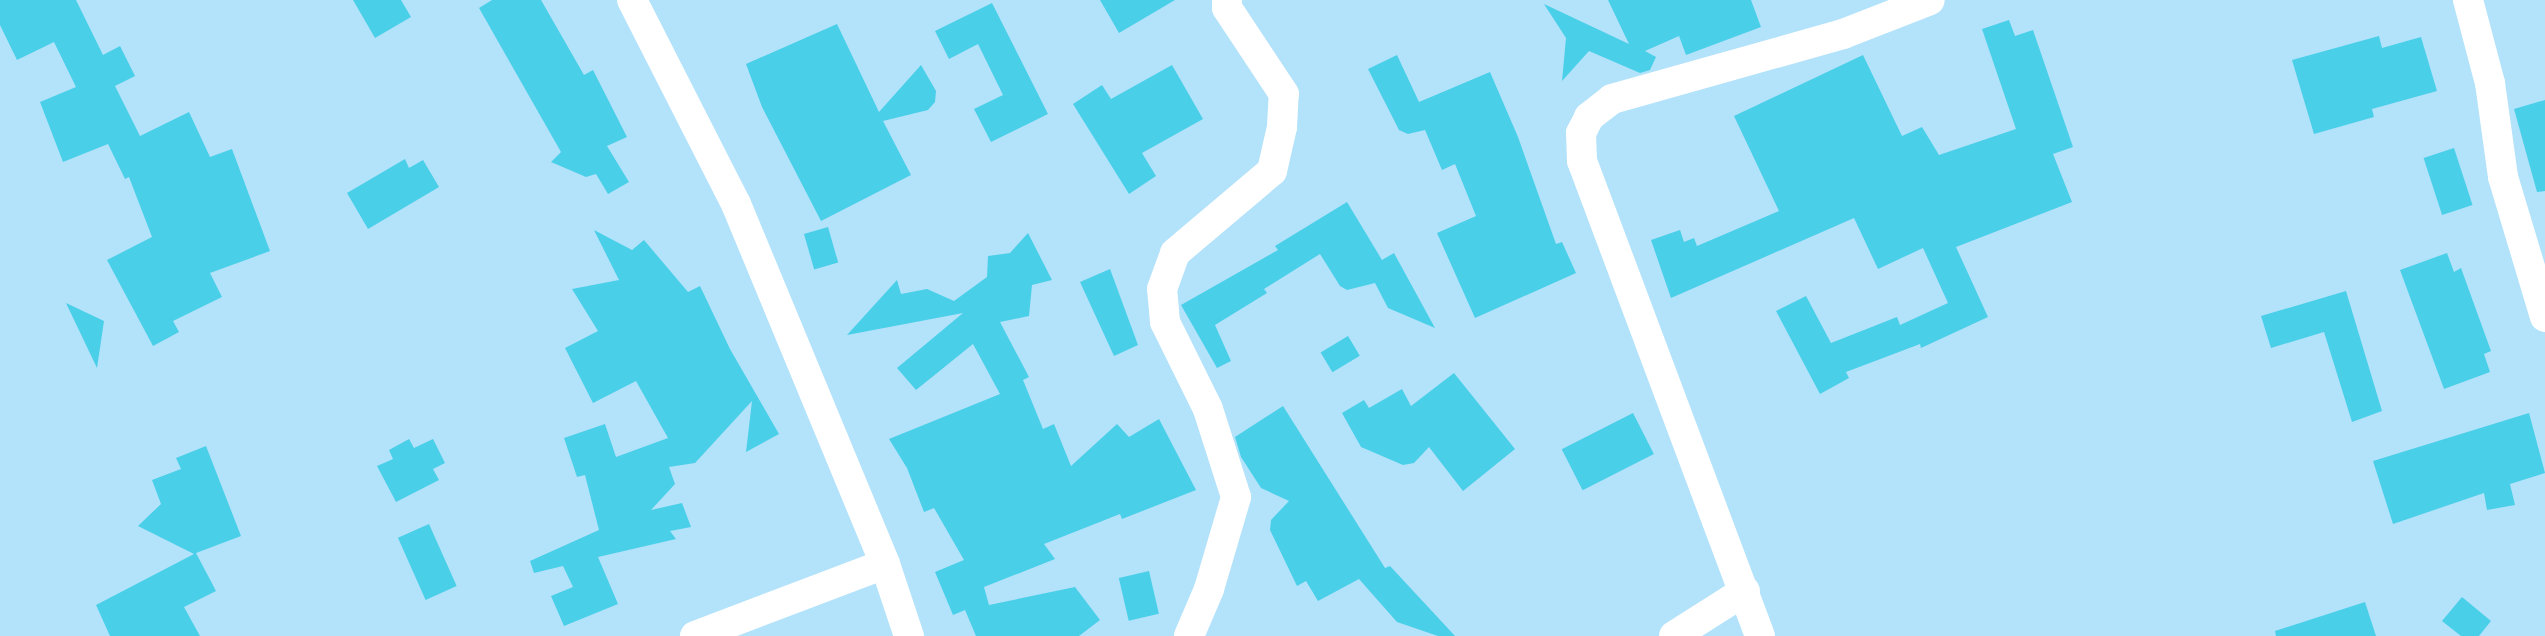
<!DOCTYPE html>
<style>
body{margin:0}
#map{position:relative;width:2545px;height:636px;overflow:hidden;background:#b3e2fb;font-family:Spectral,serif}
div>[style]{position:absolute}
.building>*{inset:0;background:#4acfe8;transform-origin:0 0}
.minor>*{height:30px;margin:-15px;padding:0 15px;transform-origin:15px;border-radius:15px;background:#fff}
span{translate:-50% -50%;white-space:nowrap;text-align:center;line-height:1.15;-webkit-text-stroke:4.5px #d4ebf8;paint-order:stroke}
</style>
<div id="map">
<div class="building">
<i style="clip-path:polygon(0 0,76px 0,103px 55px,120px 46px,135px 76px,115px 86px,140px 136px,189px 112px,210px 157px,232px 149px,270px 251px,210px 273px,222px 297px,173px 321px,179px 332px,153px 346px,107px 260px,152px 237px,129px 177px,125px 179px,108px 144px,63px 162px,40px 102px,76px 87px,54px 42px,17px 60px,0 25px)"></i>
<i style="clip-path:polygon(353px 0,401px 0,411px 17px,375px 38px)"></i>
<i style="clip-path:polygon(492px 0,541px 0,584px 75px,593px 70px,627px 137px,607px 146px,629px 182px,608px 194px,596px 174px,586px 177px,551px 162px,561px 152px,479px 8px)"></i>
<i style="clip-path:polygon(1100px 0,1175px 0,1119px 33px)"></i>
<i style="clip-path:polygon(1608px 0,1751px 0,1761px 27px,1686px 55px,1679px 36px,1645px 51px,1656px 57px,1650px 70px,1640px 73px,1589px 51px,1562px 81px,1566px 38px,1544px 4px,1629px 44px)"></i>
<i style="clip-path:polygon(992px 3px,1048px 114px,991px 142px,974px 109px,1003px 95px,978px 44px,949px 59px,935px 31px)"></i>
<i style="clip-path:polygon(2009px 20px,2015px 36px,2033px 30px,2073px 147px,2053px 154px,2072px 202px,1956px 247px,1988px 317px,1921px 348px,1920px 344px,1846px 372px,1849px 378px,1820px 394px,1776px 311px,1806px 296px,1831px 343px,1897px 317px,1900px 325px,1948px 303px,1923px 248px,1878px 269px,1854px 218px,1671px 298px,1651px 240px,1680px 230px,1684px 242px,1694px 238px,1697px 246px,1779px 211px,1734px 116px,1863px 55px,1902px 136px,1922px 127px,1939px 155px,2016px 129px,1982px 29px)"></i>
<i style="clip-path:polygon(837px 24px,879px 112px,921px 65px,936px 91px,935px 102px,928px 110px,883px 121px,911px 175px,821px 221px,762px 107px,746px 64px)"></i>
<i style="clip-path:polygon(2379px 36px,2382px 48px,2421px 37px,2437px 91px,2372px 109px,2374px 117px,2314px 134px,2292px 60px)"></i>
<i style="clip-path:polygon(1397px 55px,1419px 102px,1490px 72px,1518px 137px,1556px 244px,1562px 242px,1576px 273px,1475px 318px,1437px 233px,1476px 216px,1455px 164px,1442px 170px,1425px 130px,1408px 134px,1399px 130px,1368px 69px)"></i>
<i style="clip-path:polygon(1172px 65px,1203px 119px,1142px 153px,1156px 176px,1129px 194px,1073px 104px,1102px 85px,1111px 99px)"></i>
<i style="clip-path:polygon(2545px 100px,2545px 191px,2537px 192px,2514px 109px)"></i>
<i style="left:2454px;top:148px;width:60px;height:32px;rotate:72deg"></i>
<i style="clip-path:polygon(405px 159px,409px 168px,423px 160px,439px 187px,368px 229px,347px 193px)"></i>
<i style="clip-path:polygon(1347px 202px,1382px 260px,1394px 253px,1435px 328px,1388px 308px,1375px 283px,1347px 290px,1340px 286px,1320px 254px,1264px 289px,1267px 293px,1215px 325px,1231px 361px,1217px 368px,1181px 305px,1278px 250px,1275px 246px)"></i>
<i style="left:828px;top:227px;width:37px;height:25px;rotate:74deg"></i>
<i style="clip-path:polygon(594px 230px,632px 250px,644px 240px,688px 292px,700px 286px,730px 349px,779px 434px,746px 452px,752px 401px,695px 463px,669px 467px,675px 484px,651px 510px,682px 503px,691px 527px,670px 531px,676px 539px,598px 557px,618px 604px,564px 626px,551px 596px,573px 587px,563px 566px,534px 573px,530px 561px,599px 530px,585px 475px,577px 477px,564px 438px,605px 424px,616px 457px,668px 438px,636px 381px,593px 403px,565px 348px,598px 331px,572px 289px,619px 280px)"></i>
<i style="clip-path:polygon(1028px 233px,1052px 280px,1032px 285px,1029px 316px,1000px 322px,1029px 377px,1023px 380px,1043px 429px,1054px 424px,1071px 466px,1117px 424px,1129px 437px,1159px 419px,1196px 490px,1122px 519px,1120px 514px,1044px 544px,1055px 559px,984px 587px,989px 605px,1075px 587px,1100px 620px,1079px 636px,976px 636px,965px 610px,953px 615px,935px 572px,964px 560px,934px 508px,924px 512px,907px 468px,889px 439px,1000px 394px,973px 344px,916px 390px,897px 368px,963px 313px,847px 335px,897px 280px,901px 294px,927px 289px,954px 301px,987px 277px,988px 256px,1010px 253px)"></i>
<i style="clip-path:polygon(2447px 253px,2454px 272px,2461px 268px,2491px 351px,2484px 354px,2490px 372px,2444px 389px,2400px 270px)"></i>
<i style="clip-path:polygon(1110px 269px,1138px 345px,1114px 356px,1080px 282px)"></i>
<i style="clip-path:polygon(2346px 291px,2382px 411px,2352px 422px,2324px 332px,2271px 348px,2261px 316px)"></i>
<i style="clip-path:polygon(66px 303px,104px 321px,97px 368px)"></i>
<i style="left:1348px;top:336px;width:23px;height:32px;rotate:59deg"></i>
<i style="clip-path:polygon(1454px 373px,1515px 449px,1463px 491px,1429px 447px,1414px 463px,1403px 465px,1361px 447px,1342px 413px,1364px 400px,1369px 408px,1402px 389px,1411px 406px)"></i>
<i style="clip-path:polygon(1283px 406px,1385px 568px,1390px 566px,1455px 636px,1438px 636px,1397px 622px,1359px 579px,1318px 601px,1306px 581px,1297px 586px,1270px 530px,1271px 520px,1289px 501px,1261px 488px,1241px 457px,1235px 437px)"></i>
<i style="left:1633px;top:413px;width:46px;height:80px;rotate:63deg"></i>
<i style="clip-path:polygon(2529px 413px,2545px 473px,2510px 484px,2515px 505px,2487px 510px,2484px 493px,2393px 524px,2373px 461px)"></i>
<i style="clip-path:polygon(409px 439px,414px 448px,433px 439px,445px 463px,433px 469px,439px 480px,396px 502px,377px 466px,393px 459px,389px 450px)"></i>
<i style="clip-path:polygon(206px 446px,241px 536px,196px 553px,216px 591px,184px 607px,200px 636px,110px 636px,96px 605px,194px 554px,138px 526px,161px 504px,152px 480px,181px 469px,176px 458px)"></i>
<i style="left:429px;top:524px;width:68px;height:34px;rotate:66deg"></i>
<i style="left:1149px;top:571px;width:44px;height:31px;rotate:77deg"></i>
<i style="clip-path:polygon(2462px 597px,2491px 621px,2479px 636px,2461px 636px,2442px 621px)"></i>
<i style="clip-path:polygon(2365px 602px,2376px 636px,2276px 636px,2275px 631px)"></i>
</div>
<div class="minor">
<i style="left:632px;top:0;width:229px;rotate:63deg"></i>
<i style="left:736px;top:204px;width:390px;rotate:67.5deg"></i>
<i style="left:885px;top:564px;width:76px;rotate:71.6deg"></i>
<i style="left:2468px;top:0;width:86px;rotate:75.2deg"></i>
<i style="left:2490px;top:83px;width:95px;rotate:82.1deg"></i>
<i style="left:2503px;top:177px;width:146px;rotate:73.3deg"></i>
<i style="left:695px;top:636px;width:203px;rotate:-20.8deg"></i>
<i style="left:1189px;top:636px;width:51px;rotate:-66.9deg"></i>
<i style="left:1209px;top:589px;width:96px;rotate:-73.6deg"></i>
<i style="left:1236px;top:497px;width:92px;rotate:-107.7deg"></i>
<i style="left:1208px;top:409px;width:97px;rotate:-116.3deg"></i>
<i style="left:1165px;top:322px;width:33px;rotate:-95deg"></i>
<i style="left:1162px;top:289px;width:38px;rotate:-70deg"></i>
<i style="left:1175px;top:253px;width:127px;rotate:-40.2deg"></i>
<i style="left:1272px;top:171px;width:45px;rotate:-77.2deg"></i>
<i style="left:1282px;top:127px;width:33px;rotate:-87deg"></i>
<i style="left:1284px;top:94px;width:103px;rotate:-123.5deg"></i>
<i style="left:1227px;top:8px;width:8px;rotate:-90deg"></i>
<i style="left:1674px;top:636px;width:84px;rotate:-32.4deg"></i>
<i style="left:1760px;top:636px;width:507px;rotate:-110.54deg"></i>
<i style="left:1582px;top:161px;width:28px;rotate:-92deg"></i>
<i style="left:1581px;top:133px;width:18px;rotate:-63deg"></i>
<i style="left:1589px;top:117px;width:29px;rotate:-38deg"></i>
<i style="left:1612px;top:99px;width:240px;rotate:-15.7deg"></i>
<i style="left:1843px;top:34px;width:93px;rotate:-21.3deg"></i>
</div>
</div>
